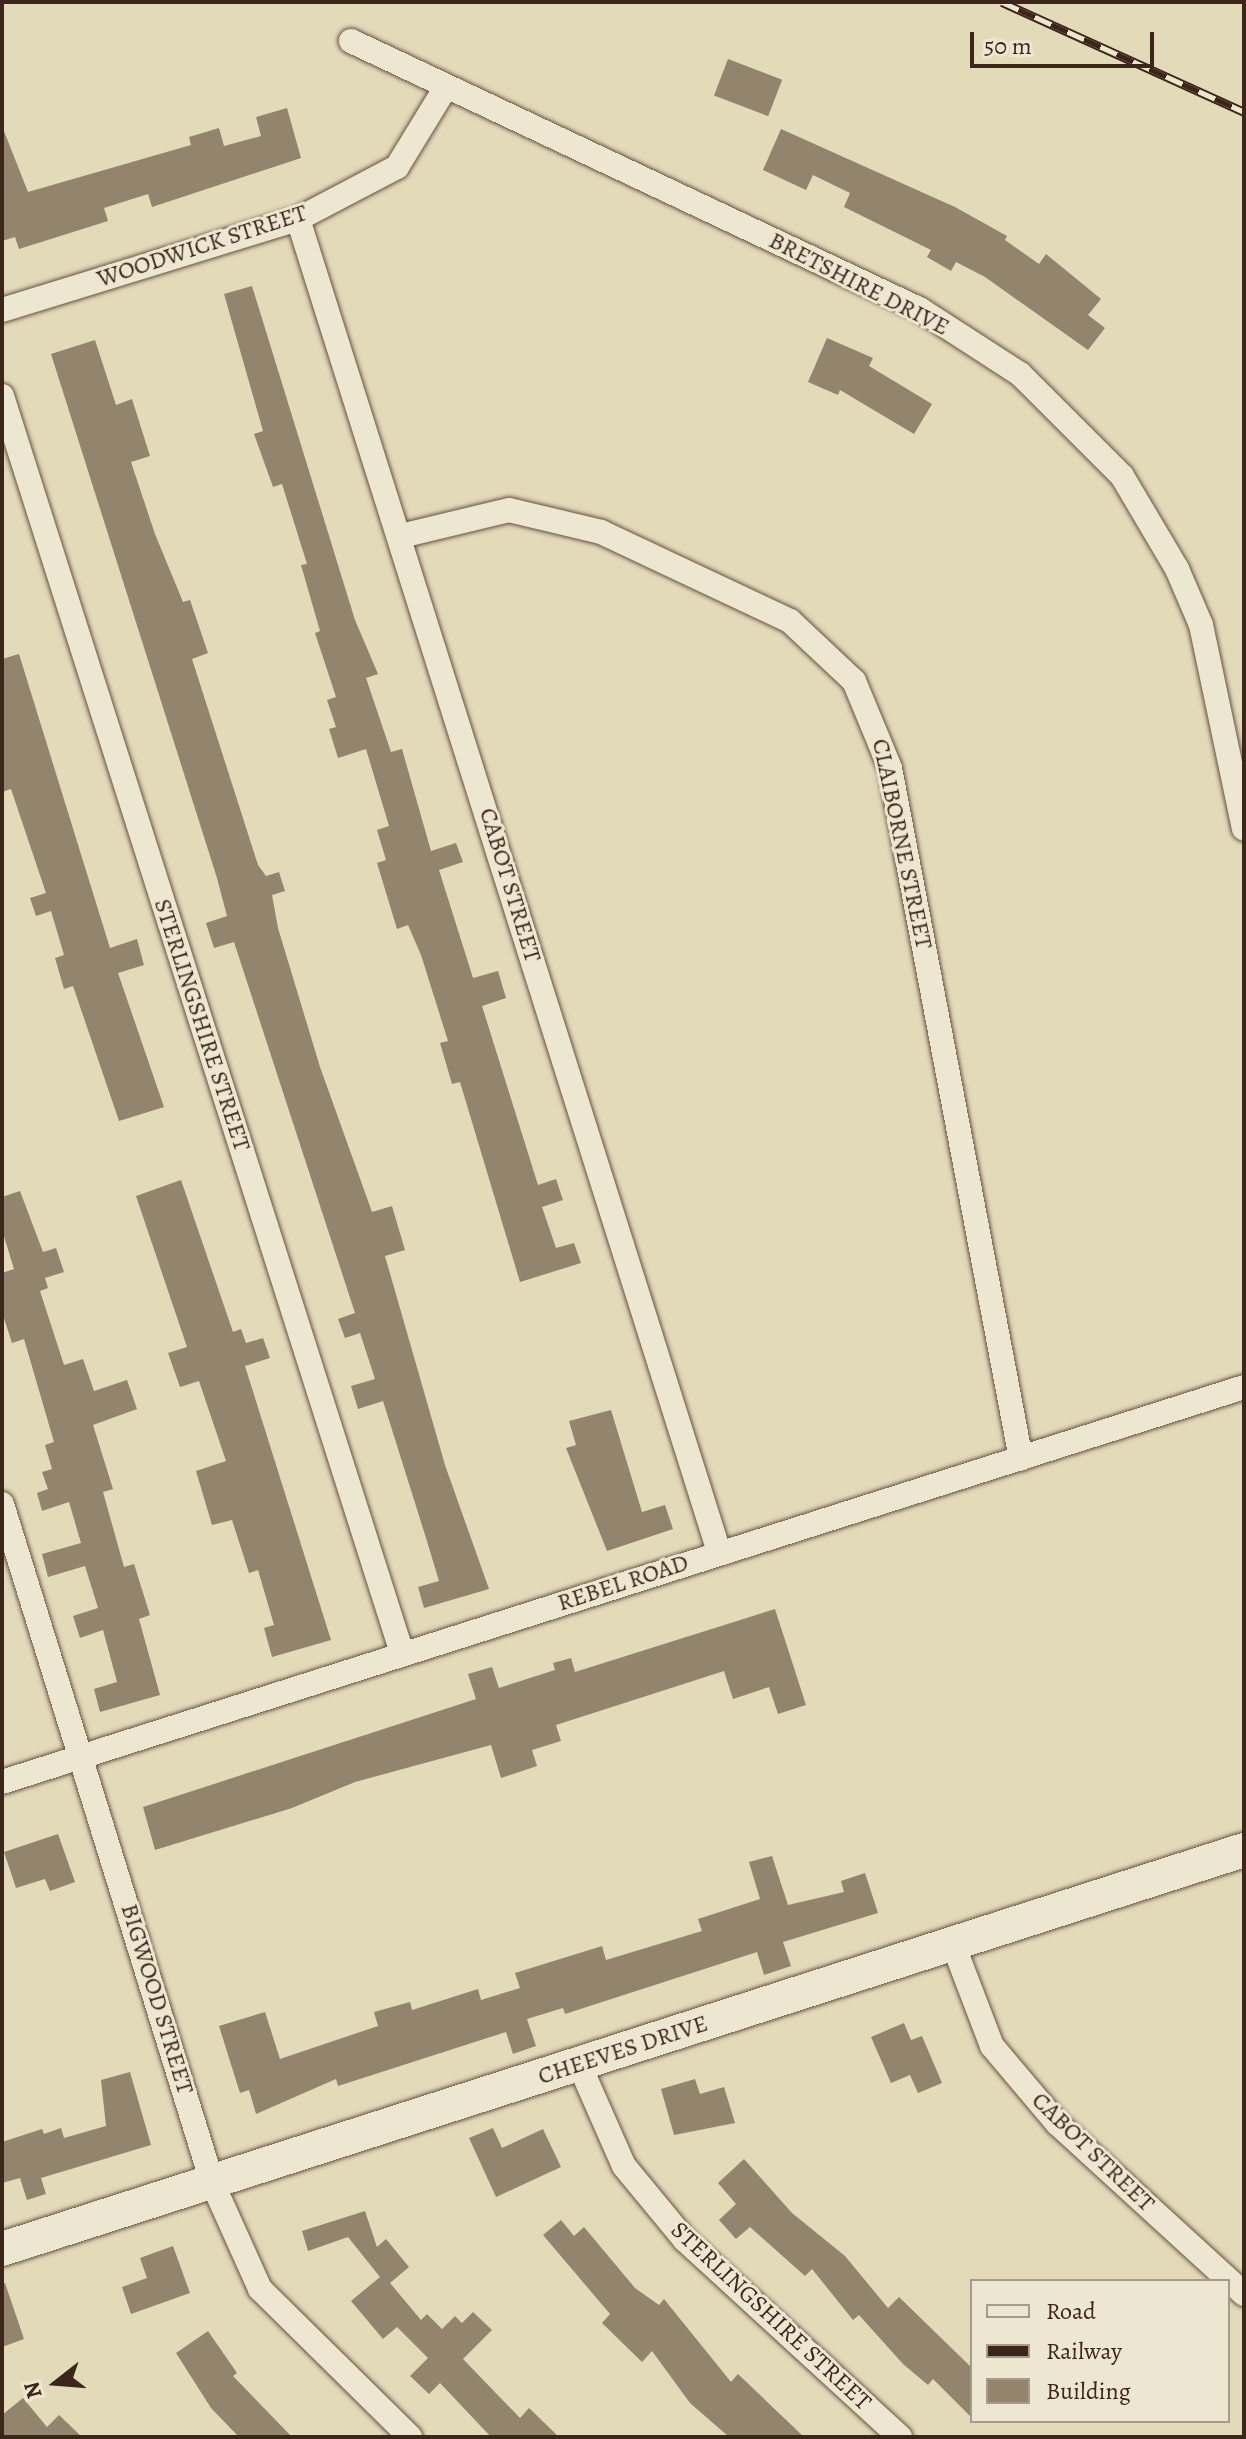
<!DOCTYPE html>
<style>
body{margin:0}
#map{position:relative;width:1246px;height:2439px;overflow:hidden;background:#e3daba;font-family:Alegreya,serif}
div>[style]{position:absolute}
.building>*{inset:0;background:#92846d;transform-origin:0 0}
.roads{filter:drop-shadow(0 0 2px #655341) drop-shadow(0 0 2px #655341)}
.street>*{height:24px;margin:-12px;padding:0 12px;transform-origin:12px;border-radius:12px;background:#ede7d2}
.secondary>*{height:34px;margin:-17px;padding:0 17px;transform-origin:17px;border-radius:17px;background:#ede7d2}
.rail>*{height:9px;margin-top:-4.5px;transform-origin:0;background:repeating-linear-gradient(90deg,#ede7d2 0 18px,#3b2619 0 36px);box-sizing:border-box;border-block:2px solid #3b2619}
span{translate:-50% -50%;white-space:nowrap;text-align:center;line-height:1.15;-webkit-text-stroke:6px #ede7d2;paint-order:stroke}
.street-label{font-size:24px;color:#3b2619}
.frame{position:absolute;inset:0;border:4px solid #3b2619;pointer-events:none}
.legend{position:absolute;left:970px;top:2279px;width:260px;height:144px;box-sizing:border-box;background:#ede7d2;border:2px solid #a69a88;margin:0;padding:10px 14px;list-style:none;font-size:24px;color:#3b2619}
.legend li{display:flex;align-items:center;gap:16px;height:40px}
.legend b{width:40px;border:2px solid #a69a88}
.north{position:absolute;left:16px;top:2343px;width:80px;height:80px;-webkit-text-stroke:6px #ede7d2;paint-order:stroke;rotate:253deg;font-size:22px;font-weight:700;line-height:32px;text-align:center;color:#3b2619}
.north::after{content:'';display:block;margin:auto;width:28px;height:36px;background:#3b2619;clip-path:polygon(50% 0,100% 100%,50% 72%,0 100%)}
.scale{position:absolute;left:970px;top:32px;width:184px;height:36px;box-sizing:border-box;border:4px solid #3b2619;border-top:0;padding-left:10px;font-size:24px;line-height:28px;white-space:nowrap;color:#3b2619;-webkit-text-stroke:6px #ede7d2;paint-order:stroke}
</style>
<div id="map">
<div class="building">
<i style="left:728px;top:59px;width:58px;height:39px;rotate:21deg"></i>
<i style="clip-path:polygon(287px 108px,301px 158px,152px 207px,148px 194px,104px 208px,108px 221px,19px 249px,15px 237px,2px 241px,2px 126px,28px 192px,191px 145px,189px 137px,219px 128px,224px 146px,261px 136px,256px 117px)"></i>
<i style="clip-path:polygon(781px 129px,955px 207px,1007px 236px,1005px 240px,1039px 264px,1046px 254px,1101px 299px,1088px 315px,1105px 328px,1088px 350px,985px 277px,956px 262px,951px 271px,927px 257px,931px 250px,844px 207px,850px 193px,813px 175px,806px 190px,763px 170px)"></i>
<i style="clip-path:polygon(252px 286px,355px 620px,378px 674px,366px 678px,391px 752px,402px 749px,431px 851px,456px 843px,463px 862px,439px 870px,473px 978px,498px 971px,506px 998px,482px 1006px,538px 1185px,556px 1179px,563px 1200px,542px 1207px,556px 1248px,574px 1243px,581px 1263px,520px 1282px,460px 1082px,452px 1084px,440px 1043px,448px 1041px,421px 955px,408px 925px,397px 929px,377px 863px,386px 860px,377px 830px,389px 826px,366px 749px,338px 758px,329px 729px,336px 727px,327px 700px,336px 697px,315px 633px,320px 631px,301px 565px,307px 564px,282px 484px,273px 487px,254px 434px,263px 431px,224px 294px)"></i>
<i style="clip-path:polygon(827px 338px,873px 358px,869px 366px,932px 404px,914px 434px,840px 390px,838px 395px,808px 382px)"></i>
<i style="clip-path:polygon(95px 340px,116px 405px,132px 399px,150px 456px,131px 462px,155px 534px,183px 602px,190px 600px,208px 653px,192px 659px,258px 865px,266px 876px,279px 872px,285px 891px,272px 895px,278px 928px,320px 1067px,372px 1212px,392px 1206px,405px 1250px,385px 1256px,445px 1465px,489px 1589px,424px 1608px,418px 1587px,439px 1581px,426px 1538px,383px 1401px,358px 1409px,351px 1386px,375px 1379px,360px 1333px,345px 1338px,338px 1319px,355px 1313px,234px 942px,214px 948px,206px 923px,227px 916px,217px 878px,51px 354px)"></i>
<i style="clip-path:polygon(19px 654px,110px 948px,137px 939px,144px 965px,118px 973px,164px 1107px,119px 1121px,73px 986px,64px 989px,55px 958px,64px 955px,51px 911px,36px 916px,30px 898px,46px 893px,11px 789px,2px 792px,2px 659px)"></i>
<i style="clip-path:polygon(181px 1180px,233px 1332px,241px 1329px,246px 1343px,263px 1338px,270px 1358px,245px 1366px,331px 1640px,272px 1657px,264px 1628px,274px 1625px,258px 1570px,249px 1573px,232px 1520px,212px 1525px,196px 1471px,226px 1461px,199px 1381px,180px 1387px,168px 1353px,187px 1347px,136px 1196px)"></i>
<i style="clip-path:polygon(20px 1191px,43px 1252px,56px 1248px,64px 1272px,45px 1278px,48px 1288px,40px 1291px,64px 1365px,83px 1359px,94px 1391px,127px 1380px,137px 1409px,93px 1425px,113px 1489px,103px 1492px,124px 1567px,134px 1564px,150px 1615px,139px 1619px,160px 1695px,100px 1712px,94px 1689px,117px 1682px,103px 1630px,80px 1638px,73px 1616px,98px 1608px,85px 1566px,48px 1577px,42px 1554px,81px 1543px,69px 1502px,42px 1511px,37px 1493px,48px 1489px,42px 1472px,52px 1469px,45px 1445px,54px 1442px,24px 1339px,12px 1343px,2px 1312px,2px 1273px,14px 1269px,2px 1230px,2px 1197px)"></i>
<i style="clip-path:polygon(611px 1410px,642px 1512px,665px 1505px,673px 1529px,607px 1551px,566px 1448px,576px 1445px,569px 1421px)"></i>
<i style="clip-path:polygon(775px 1609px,806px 1705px,778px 1714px,769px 1687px,733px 1699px,724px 1671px,556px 1725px,561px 1741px,532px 1750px,537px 1766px,501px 1778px,491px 1745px,355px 1782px,292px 1808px,155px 1850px,143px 1807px,476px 1699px,468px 1674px,492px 1667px,499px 1688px,555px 1670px,553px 1663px,571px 1658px,575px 1672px)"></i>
<i style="clip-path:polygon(58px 1834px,75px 1882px,50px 1891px,45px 1879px,16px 1888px,4px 1852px)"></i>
<i style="clip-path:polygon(772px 1856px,788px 1905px,844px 1892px,841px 1881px,865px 1873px,878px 1913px,783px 1942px,791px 1966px,764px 1975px,757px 1952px,565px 2014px,563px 2008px,527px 2019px,536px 2046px,513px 2054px,506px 2032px,338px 2086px,336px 2079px,256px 2114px,249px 2090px,240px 2093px,219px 2026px,265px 2012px,280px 2059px,378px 2026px,374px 2012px,410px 2002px,412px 2010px,478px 1989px,481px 2000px,520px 1988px,515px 1973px,602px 1946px,606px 1960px,702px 1931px,698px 1919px,760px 1899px,749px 1862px)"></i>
<i style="clip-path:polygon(904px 2023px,911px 2040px,922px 2036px,942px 2083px,918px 2093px,910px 2075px,891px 2083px,871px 2037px)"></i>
<i style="clip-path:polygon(130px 2072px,151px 2145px,41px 2178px,46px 2194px,27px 2200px,20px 2178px,2px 2183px,2px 2142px,42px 2129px,44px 2134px,61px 2128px,64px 2138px,106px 2126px,101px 2080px)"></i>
<i style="clip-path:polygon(695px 2079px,700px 2094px,724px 2087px,735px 2123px,674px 2135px,661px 2089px)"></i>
<i style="clip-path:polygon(493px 2128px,502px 2148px,543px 2129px,561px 2167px,496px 2197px,469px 2138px)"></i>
<i style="clip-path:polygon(744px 2159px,792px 2213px,845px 2256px,888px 2308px,899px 2297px,972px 2368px,972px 2418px,933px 2379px,928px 2385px,903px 2364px,859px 2315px,853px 2320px,812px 2269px,805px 2276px,750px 2227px,736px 2239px,719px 2220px,736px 2204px,718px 2183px)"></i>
<i style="clip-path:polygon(365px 2211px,377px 2247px,386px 2239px,409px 2267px,390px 2283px,421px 2320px,427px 2314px,442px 2329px,455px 2316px,462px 2323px,473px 2312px,492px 2330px,463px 2359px,520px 2418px,529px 2408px,559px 2437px,491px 2437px,440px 2383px,429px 2394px,410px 2376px,428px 2358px,397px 2327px,383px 2339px,351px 2301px,380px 2277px,348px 2237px,308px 2251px,302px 2231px)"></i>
<i style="clip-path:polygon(561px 2220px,574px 2236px,584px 2227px,635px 2288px,659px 2305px,664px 2299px,731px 2382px,738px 2374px,804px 2437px,729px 2437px,690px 2403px,652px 2351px,642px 2362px,602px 2323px,610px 2314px,543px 2235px)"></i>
<i style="clip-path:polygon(173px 2246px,190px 2293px,131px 2314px,122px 2287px,147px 2278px,140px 2258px)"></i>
<i style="clip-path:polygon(5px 2283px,24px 2339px,2px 2347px,2px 2284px)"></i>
<i style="clip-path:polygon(208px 2331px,237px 2373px,233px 2376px,292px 2437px,239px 2437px,211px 2408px,176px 2353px)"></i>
<i style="clip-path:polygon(23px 2398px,47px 2427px,59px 2415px,82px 2437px,2px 2437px,2px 2415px)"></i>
</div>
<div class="roads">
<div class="street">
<i style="left:351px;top:41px;width:630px;rotate:25.26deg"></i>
<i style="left:921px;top:310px;width:118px;rotate:32.9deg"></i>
<i style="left:1020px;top:374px;width:144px;rotate:45deg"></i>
<i style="left:1122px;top:476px;width:108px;rotate:59.4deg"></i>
<i style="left:1177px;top:569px;width:61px;rotate:66.8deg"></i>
<i style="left:1201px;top:625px;width:208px;rotate:78.1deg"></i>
<i style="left:298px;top:219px;width:1398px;rotate:72.47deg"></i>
<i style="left:2px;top:310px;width:310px;rotate:-17.1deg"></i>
<i style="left:298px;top:219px;width:112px;rotate:-27.7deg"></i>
<i style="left:397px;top:167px;width:94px;rotate:-58.5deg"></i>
<i style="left:2px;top:396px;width:1319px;rotate:72.35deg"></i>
<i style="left:401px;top:536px;width:111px;rotate:-13.5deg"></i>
<i style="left:509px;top:510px;width:95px;rotate:13.4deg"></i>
<i style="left:601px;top:532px;width:209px;rotate:25.2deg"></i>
<i style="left:790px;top:621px;width:88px;rotate:43.2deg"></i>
<i style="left:854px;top:681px;width:94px;rotate:67.5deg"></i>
<i style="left:890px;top:768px;width:703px;rotate:79.27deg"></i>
<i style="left:2px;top:1504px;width:710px;rotate:72.79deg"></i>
<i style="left:212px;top:2182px;width:117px;rotate:65.8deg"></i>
<i style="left:260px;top:2289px;width:211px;rotate:44.6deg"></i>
<i style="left:2px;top:1782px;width:1303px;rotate:-17.64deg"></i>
<i style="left:953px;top:1944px;width:109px;rotate:69.1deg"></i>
<i style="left:992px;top:2046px;width:102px;rotate:49.8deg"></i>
<i style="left:1058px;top:2124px;width:252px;rotate:42.4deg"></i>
<i style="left:579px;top:2064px;width:111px;rotate:66.2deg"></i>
<i style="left:624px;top:2166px;width:96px;rotate:50.5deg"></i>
<i style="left:685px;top:2240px;width:292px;rotate:42.5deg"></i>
</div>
<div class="secondary">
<i style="left:2px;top:2249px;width:1305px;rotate:-17.81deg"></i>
</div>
</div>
<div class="rail">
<i style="left:1002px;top:2px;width:266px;rotate:24.4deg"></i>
</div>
<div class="street-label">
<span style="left:202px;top:246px;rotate:-18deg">WOODWICK STREET</span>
<span style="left:859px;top:284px;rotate:27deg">BRETSHIRE DRIVE</span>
<span style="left:902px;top:844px;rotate:78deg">CLAIBORNE STREET</span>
<span style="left:510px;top:885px;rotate:73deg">CABOT STREET</span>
<span style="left:202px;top:1025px;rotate:72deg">STERLINGSHIRE STREET</span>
<span style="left:623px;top:1583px;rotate:-18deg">REBEL ROAD</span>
<span style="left:157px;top:1999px;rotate:73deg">BIGWOOD STREET</span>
<span style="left:623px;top:2050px;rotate:-18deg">CHEEVES DRIVE</span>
<span style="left:1093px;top:2152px;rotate:44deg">CABOT STREET</span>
<span style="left:771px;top:2316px;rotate:43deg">STERLINGSHIRE STREET</span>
</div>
<div class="frame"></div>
<ul class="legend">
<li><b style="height:10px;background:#ede7d2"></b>Road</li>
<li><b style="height:10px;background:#3b2619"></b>Railway</li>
<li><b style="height:22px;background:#92846d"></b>Building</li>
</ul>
<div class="north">N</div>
<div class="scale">50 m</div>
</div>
